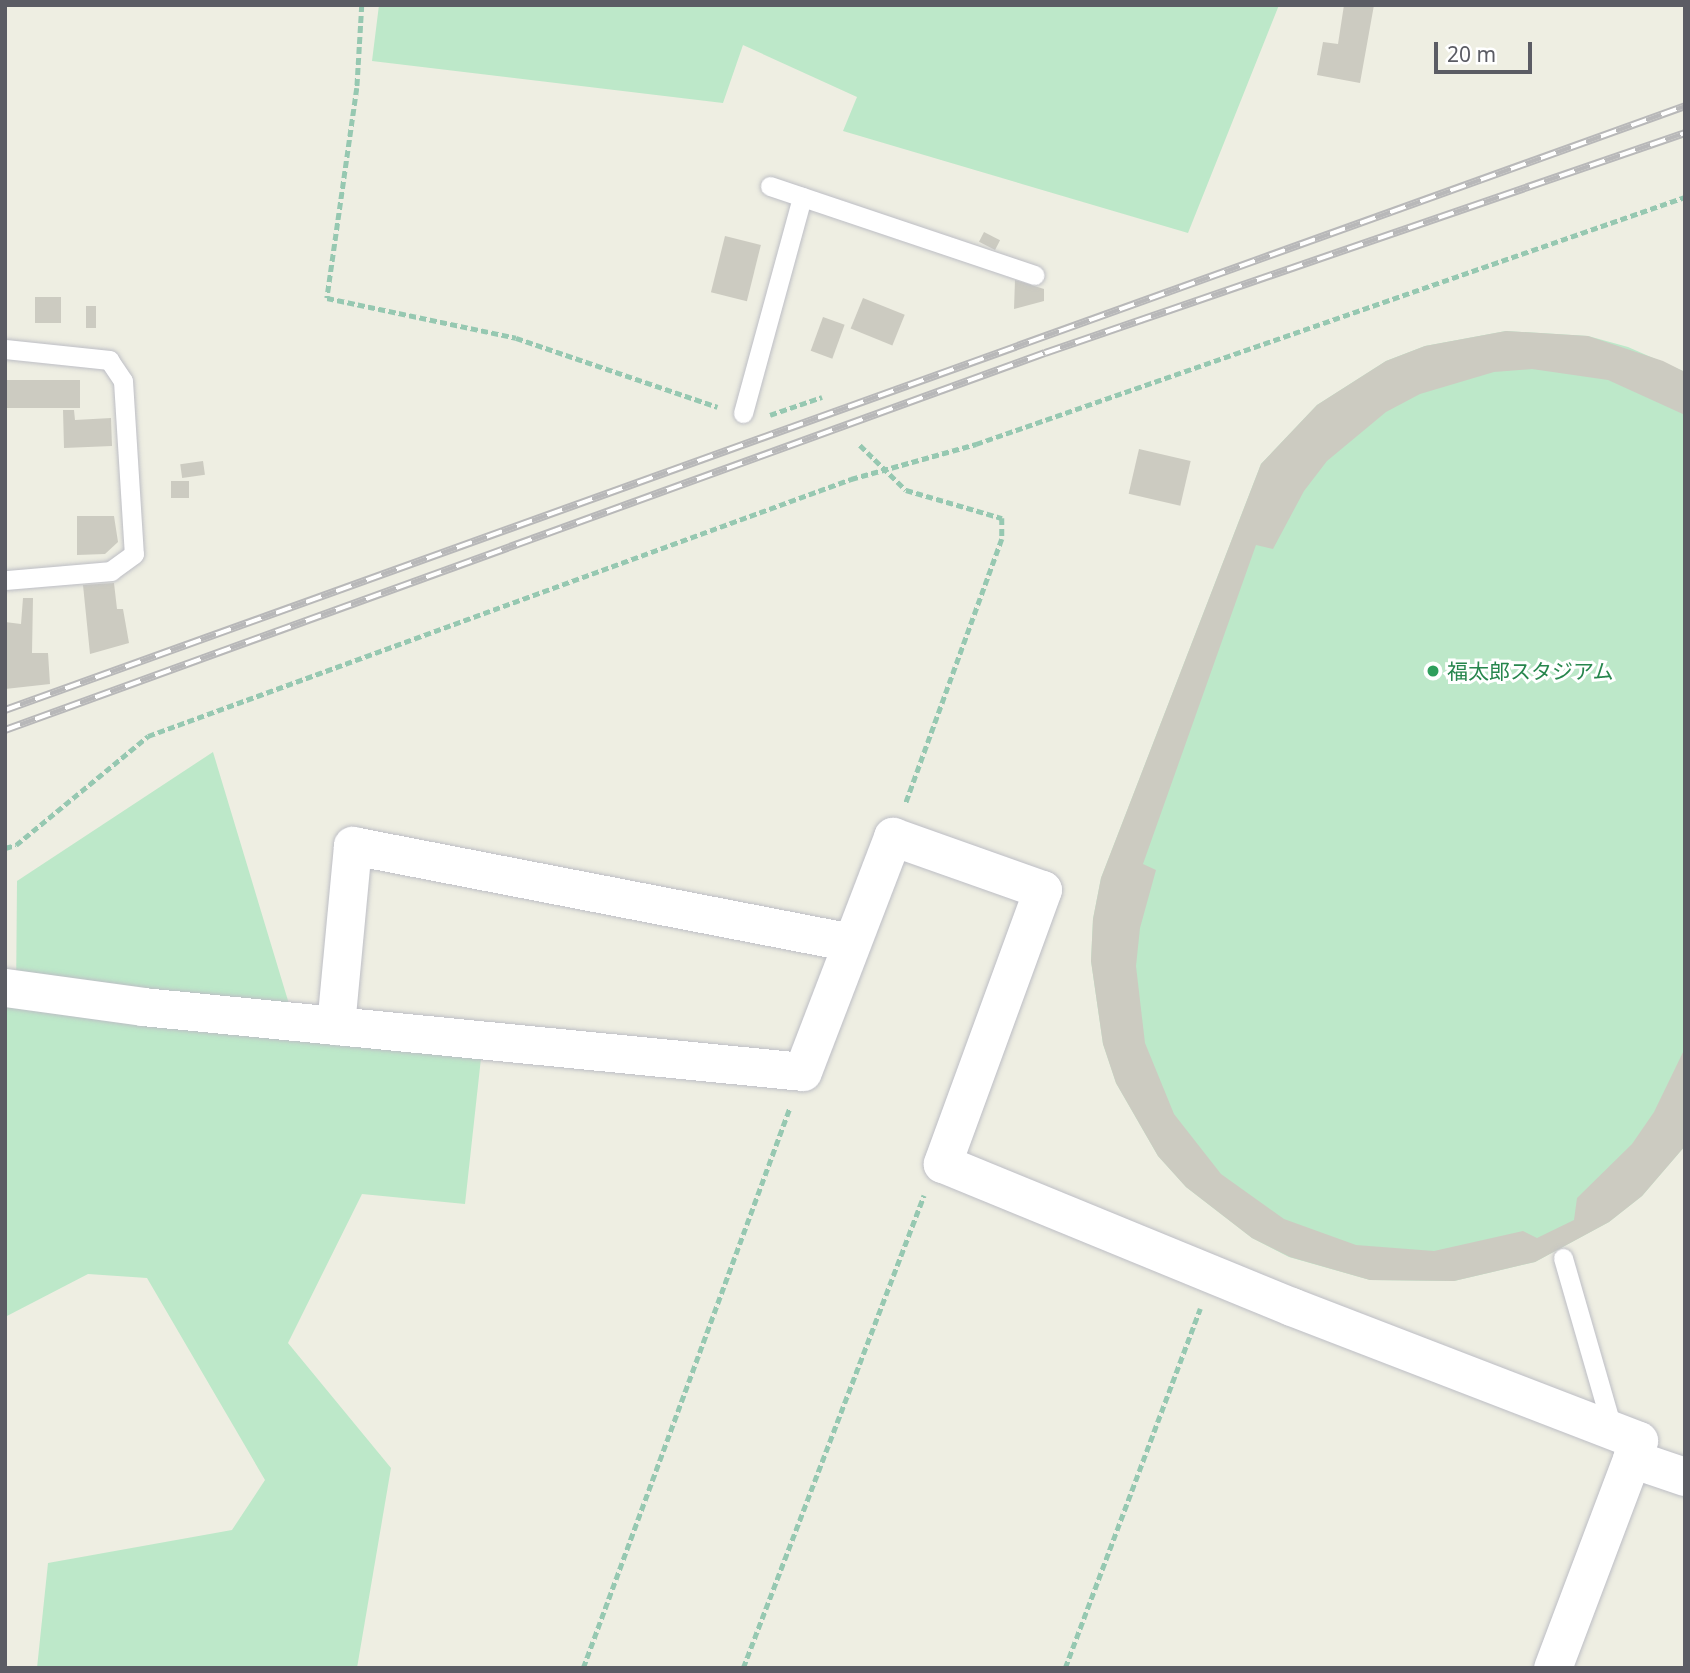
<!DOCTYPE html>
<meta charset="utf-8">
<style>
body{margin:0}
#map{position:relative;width:1690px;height:1673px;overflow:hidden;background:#eeeee2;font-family:"Noto Sans","Noto Sans JP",sans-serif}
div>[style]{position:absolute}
.green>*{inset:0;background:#bde8c9}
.building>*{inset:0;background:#cccbc1;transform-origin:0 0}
.path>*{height:4.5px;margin-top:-2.25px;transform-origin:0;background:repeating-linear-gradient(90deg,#96c8b1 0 7px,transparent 0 10.5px)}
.roads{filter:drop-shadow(0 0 2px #bdbec5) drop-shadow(0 0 2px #bdbec5)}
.service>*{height:19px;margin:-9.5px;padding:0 9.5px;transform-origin:9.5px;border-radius:9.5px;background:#fff}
.minor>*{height:38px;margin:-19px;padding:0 19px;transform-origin:19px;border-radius:19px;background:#fff}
.tertiary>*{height:38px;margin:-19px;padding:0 19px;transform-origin:19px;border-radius:19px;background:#fff}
.rail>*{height:8px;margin-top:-4px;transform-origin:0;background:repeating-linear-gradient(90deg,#fff 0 16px,#b8b8b9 0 32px);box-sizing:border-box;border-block:2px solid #b8b8b9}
.dots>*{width:19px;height:19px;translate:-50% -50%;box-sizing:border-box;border:4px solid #fff;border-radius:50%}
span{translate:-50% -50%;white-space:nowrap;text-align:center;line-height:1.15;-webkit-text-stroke:6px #fff;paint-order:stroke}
.leisure-label{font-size:21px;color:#27864d}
.left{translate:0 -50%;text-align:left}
.frame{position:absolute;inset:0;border:7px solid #5b5c64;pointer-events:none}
.scale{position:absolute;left:1434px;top:42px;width:98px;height:32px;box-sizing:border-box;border:4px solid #5b5c64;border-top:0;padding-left:9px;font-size:21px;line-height:24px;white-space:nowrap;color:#5b5c64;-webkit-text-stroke:5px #fff;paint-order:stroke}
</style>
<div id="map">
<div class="green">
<i style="clip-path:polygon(379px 5px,1279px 5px,1188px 233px,843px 131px,857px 97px,743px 45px,723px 103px,372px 61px)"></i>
<i style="clip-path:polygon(1506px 331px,1588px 336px,1628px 347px,1685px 372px,1685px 1146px,1642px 1196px,1609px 1222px,1535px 1262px,1454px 1281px,1370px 1280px,1289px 1257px,1252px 1238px,1186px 1187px,1158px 1156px,1116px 1083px,1103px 1044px,1091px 961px,1093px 919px,1101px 878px,1261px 464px,1317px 405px,1386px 361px,1425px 346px)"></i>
<i style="clip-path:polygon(213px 752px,289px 1004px,482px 1049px,465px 1204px,362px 1194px,288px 1343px,391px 1468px,357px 1668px,37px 1668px,48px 1563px,232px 1530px,265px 1480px,147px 1278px,88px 1274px,5px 1317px,5px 997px,16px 998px,17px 881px)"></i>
</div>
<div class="building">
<i style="clip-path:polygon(1344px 5px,1374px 5px,1360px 83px,1317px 75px,1323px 42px,1338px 44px)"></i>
<i style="left:984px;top:232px;width:18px;height:11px;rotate:27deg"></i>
<i style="left:725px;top:236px;width:37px;height:58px;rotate:14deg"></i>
<i style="clip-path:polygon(1015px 280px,1044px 289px,1044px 301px,1014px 309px)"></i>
<i style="left:35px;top:297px;width:26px;height:26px"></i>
<i style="left:863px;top:298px;width:45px;height:33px;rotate:22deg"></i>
<i style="left:86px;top:306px;width:10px;height:22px"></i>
<i style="left:823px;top:317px;width:23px;height:36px;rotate:20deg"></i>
<i style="clip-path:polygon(1506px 331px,1588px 336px,1663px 361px,1685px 372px,1685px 415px,1608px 380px,1532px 369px,1494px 372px,1420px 394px,1386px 412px,1327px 461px,1304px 491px,1273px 549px,1256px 545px,1143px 864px,1156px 870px,1140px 928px,1136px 966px,1145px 1043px,1174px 1114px,1221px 1174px,1284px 1219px,1356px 1245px,1434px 1251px,1523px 1231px,1537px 1238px,1574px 1220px,1577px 1198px,1632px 1144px,1654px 1112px,1685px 1048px,1685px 1146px,1642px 1196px,1609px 1222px,1535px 1262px,1454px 1281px,1370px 1280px,1290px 1257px,1252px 1238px,1186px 1187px,1158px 1156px,1116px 1083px,1103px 1044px,1091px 961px,1093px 919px,1101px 878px,1261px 464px,1317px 405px,1386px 361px,1425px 346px)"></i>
<i style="left:80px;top:380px;width:28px;height:73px;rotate:90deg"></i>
<i style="clip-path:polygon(63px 410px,74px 410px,75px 420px,111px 418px,112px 446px,64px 448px)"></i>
<i style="left:1139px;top:449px;width:53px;height:46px;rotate:13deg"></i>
<i style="left:203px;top:461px;width:14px;height:23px;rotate:82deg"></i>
<i style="left:189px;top:481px;width:17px;height:18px;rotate:90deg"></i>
<i style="clip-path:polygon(77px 516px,114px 516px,118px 542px,105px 554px,77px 555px)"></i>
<i style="clip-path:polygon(114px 583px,117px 609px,123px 609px,129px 643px,90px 654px,83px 585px)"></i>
<i style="clip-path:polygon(23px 598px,33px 598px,32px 653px,48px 653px,50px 684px,5px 689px,5px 622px,21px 624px)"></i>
</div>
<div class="path">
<i style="left:362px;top:5px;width:83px;rotate:93.4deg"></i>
<i style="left:357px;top:88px;width:212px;rotate:98.1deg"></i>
<i style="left:327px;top:298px;width:193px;rotate:11.9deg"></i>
<i style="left:516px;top:338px;width:213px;rotate:18.9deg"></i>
<i style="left:770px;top:415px;width:55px;rotate:-19.1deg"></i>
<i style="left:860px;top:445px;width:64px;rotate:44.4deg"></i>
<i style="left:906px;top:490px;width:100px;rotate:16.3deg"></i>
<i style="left:1002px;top:518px;width:21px;rotate:90deg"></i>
<i style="left:1002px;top:539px;width:283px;rotate:110deg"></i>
<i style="left:5px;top:848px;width:11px;rotate:-15deg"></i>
<i style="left:16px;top:845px;width:171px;rotate:-39.5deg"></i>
<i style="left:148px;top:736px;width:749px;rotate:-20.08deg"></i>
<i style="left:851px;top:479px;width:130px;rotate:-15.6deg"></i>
<i style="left:976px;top:444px;width:751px;rotate:-19.21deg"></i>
<i style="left:583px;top:1668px;width:598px;rotate:-69.75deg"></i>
<i style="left:743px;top:1668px;width:506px;rotate:-69.06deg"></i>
<i style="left:1065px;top:1668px;width:384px;rotate:-69.4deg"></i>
</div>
<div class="roads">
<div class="service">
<i style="left:770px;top:186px;width:279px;rotate:18.6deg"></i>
<i style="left:5px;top:349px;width:105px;rotate:6deg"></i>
<i style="left:109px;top:360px;width:25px;rotate:56deg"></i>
<i style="left:123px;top:381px;width:173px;rotate:86.4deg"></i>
<i style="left:134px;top:554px;width:29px;rotate:144deg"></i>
<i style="left:111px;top:571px;width:106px;rotate:175.1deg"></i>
<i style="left:743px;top:413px;width:224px;rotate:-74.7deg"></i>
<i style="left:1563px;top:1258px;width:180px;rotate:73.9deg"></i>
</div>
<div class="minor">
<i style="left:5px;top:988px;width:139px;rotate:7.8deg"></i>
<i style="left:143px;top:1007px;width:663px;rotate:5.62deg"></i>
<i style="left:803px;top:1072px;width:252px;rotate:-69deg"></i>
<i style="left:893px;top:837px;width:159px;rotate:19.5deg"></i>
<i style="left:1043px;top:890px;width:292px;rotate:110.1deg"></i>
<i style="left:943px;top:1164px;width:377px;rotate:22.3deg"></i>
<i style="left:1292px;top:1307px;width:372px;rotate:21.1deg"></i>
<i style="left:1639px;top:1441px;width:243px;rotate:110.7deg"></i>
<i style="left:336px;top:1026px;width:181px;rotate:-84.6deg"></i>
<i style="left:353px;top:846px;width:508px;rotate:11deg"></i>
</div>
<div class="tertiary">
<i style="left:1632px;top:1459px;width:56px;rotate:18.8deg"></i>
</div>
</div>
<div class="rail">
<i style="left:5px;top:710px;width:1785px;rotate:-19.77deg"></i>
<i style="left:5px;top:730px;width:1106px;rotate:-19.93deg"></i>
<i style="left:1045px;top:353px;width:677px;rotate:-18.97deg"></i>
</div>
<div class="dots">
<i style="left:1433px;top:671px;background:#2e9e5b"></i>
</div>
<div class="leisure-label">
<span class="left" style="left:1447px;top:671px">福太郎スタジアム</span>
</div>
<div class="frame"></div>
<div class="scale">20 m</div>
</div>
